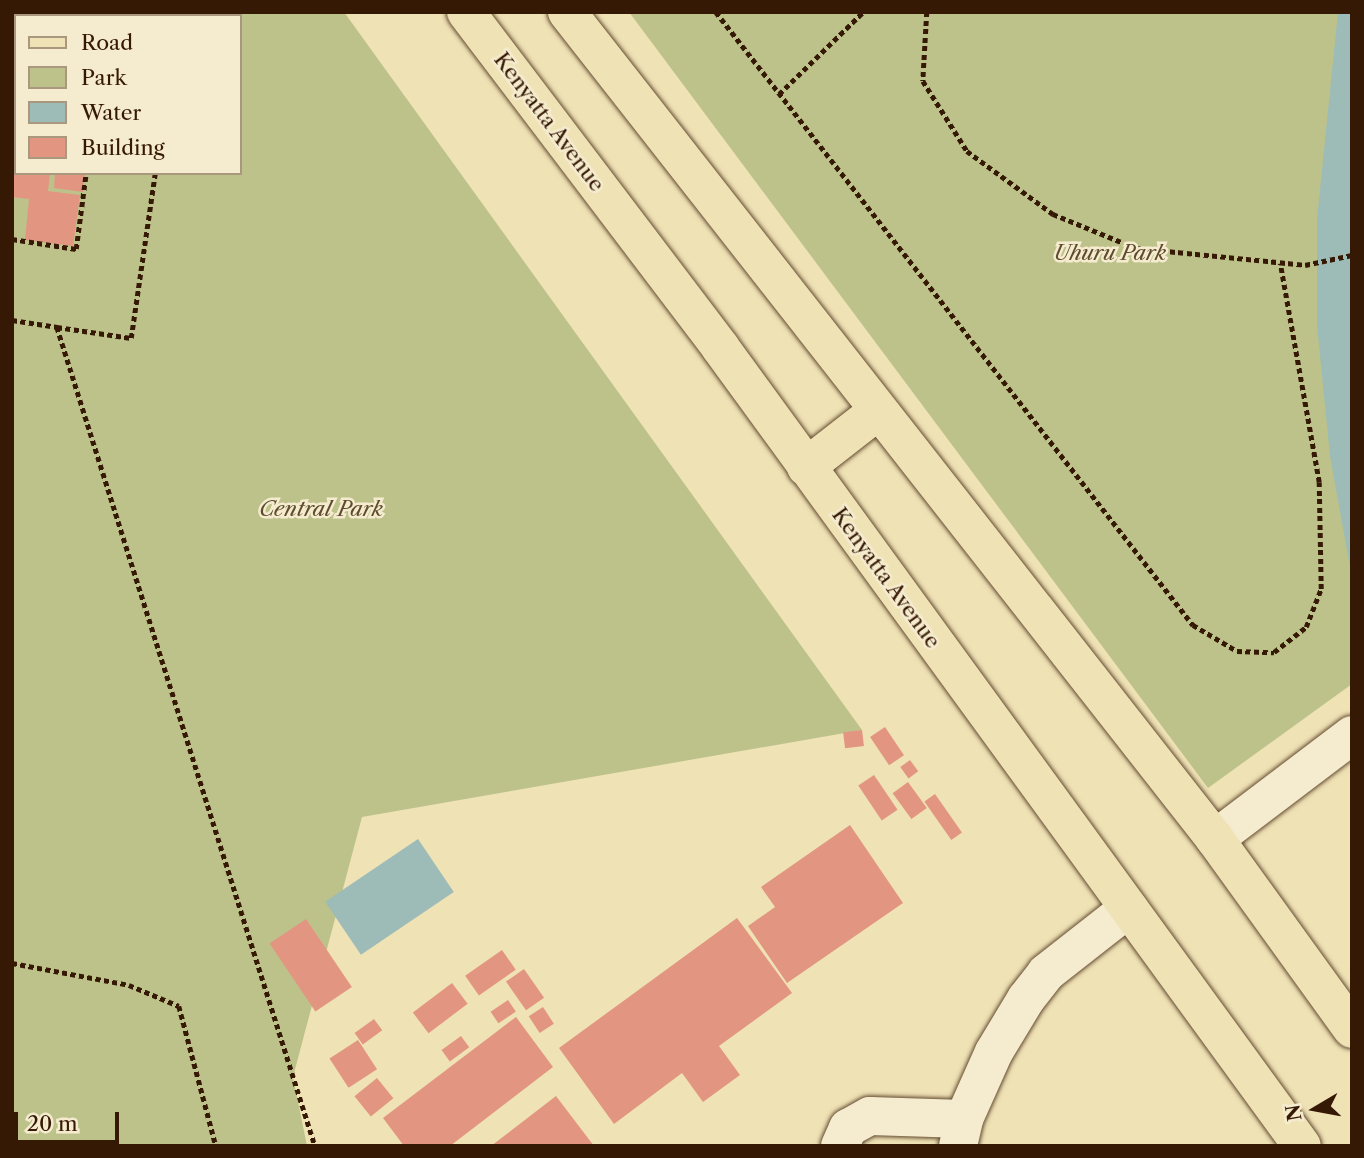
<!DOCTYPE html>
<style>
body{margin:0}
#map{position:relative;width:1364px;height:1158px;overflow:hidden;background:#efe2b5;font-family:"Libre Caslon Text",serif}
div>[style]{position:absolute}
.green>*{inset:0;background:#bdc28b}
.water>*{inset:0;background:#9dbcb7;transform-origin:0 0}
.building>*{inset:0;background:#e29681;transform-origin:0 0}
.path>*{height:4.5px;margin-top:-2.25px;transform-origin:0;background:repeating-linear-gradient(90deg,#361905 0 5px,transparent 0 8.5px)}
.roads{filter:drop-shadow(0 0 2px #644b31) drop-shadow(0 0 2px #644b31)}
.minor>*{height:38px;margin:-19px;padding:0 19px;transform-origin:19px;border-radius:19px;background:#f5eccf}
.major>*{height:38px;margin:-19px;padding:0 19px;transform-origin:19px;border-radius:19px;background:#efe2b5}
span{translate:-50% -50%;white-space:nowrap;text-align:center;line-height:1.15;-webkit-text-stroke:5px #f5eccf;paint-order:stroke}
.street-label{font-size:21px;color:#361905}
.park-label{font-size:21px;color:#5e4c2d;font-style:italic}
.frame{position:absolute;inset:0;border:14px solid #361905;pointer-events:none}
.legend{position:absolute;left:14px;top:14px;width:228px;height:161px;box-sizing:border-box;background:#f5eccf;border:2px solid #a9987e;margin:0;padding:9px 12px;list-style:none;font-size:21px;color:#361905}
.legend li{display:flex;align-items:center;gap:14px;height:35px}
.legend b{width:35px;border:2px solid #a9987e}
.north{position:absolute;left:1280px;top:1074px;width:70px;height:70px;-webkit-text-stroke:5px #f5eccf;paint-order:stroke;rotate:260deg;font-size:19px;font-weight:700;line-height:28px;text-align:center;color:#361905}
.north::after{content:'';display:block;margin:auto;width:24px;height:32px;background:#361905;clip-path:polygon(50% 0,100% 100%,50% 72%,0 100%)}
.scale{position:absolute;left:14px;top:1112px;width:105px;height:32px;box-sizing:border-box;border:4px solid #361905;border-top:0;padding-left:9px;font-size:21px;line-height:24px;white-space:nowrap;color:#361905;-webkit-text-stroke:5px #f5eccf;paint-order:stroke}
</style>
<div id="map">
<div class="green">
<i style="clip-path:polygon(evenodd,12px 12px,344px 12px,862px 730px,362px 817px,293px 1077px,307px 1146px,12px 1146px,12px 12px,16px 16px,240px 16px,240px 173px,16px 173px,16px 16px)"></i>
<i style="clip-path:polygon(629px 12px,1352px 12px,1352px 684px,1208px 788px)"></i>
</div>
<div class="water">
<i style="clip-path:polygon(1338px 12px,1352px 12px,1352px 578px,1330px 456px,1317px 325px,1317px 219px)"></i>
<i style="left:418px;top:839px;width:64px;height:112px;rotate:56deg"></i>
</div>
<div class="building">
<i style="clip-path:polygon(12px 119px,16px 173px,50px 173px,48px 191px,80px 195px,73px 246px,25px 240px,29px 199px,12px 197px)"></i>
<i style="clip-path:polygon(55px 173px,85px 173px,83px 192px,54px 188px)"></i>
<i style="left:885px;top:727px;width:34px;height:18px;rotate:56deg"></i>
<i style="left:862px;top:730px;width:16px;height:19px;rotate:83deg"></i>
<i style="left:910px;top:760px;width:14px;height:12px;rotate:54deg"></i>
<i style="left:874px;top:775px;width:42px;height:19px;rotate:56deg"></i>
<i style="left:908px;top:782px;width:32px;height:19px;rotate:54deg"></i>
<i style="left:935px;top:794px;width:47px;height:13px;rotate:55deg"></i>
<i style="clip-path:polygon(850px 825px,903px 903px,787px 983px,748px 926px,775px 907px,761px 887px)"></i>
<i style="clip-path:polygon(737px 918px,792px 993px,719px 1046px,740px 1075px,703px 1102px,682px 1073px,614px 1124px,559px 1048px)"></i>
<i style="left:306px;top:919px;width:82px;height:44px;rotate:56deg"></i>
<i style="left:502px;top:950px;width:24px;height:45px;rotate:55deg"></i>
<i style="left:524px;top:969px;width:35px;height:22px;rotate:55deg"></i>
<i style="left:452px;top:983px;width:26px;height:49px;rotate:53deg"></i>
<i style="left:508px;top:1000px;width:14px;height:21px;rotate:56deg"></i>
<i style="left:543px;top:1007px;width:20px;height:17px;rotate:57deg"></i>
<i style="clip-path:polygon(516px 1017px,553px 1067px,450px 1146px,404px 1146px,383px 1118px)"></i>
<i style="left:374px;top:1019px;width:14px;height:24px;rotate:54deg"></i>
<i style="left:461px;top:1036px;width:14px;height:24px;rotate:54deg"></i>
<i style="left:358px;top:1040px;width:35px;height:34px;rotate:57deg"></i>
<i style="left:377px;top:1078px;width:26px;height:29px;rotate:51deg"></i>
<i style="clip-path:polygon(556px 1096px,594px 1146px,491px 1146px)"></i>
</div>
<div class="path">
<i style="left:716px;top:12px;width:777px;rotate:52.11deg"></i>
<i style="left:1193px;top:625px;width:51px;rotate:30.6deg"></i>
<i style="left:1237px;top:651px;width:37px;rotate:2deg"></i>
<i style="left:1274px;top:652px;width:41px;rotate:-38deg"></i>
<i style="left:1306px;top:627px;width:41px;rotate:-68.5deg"></i>
<i style="left:1321px;top:589px;width:107px;rotate:-91.1deg"></i>
<i style="left:1319px;top:482px;width:222px;rotate:-100.1deg"></i>
<i style="left:927px;top:12px;width:69px;rotate:93.3deg"></i>
<i style="left:923px;top:81px;width:83px;rotate:57.8deg"></i>
<i style="left:967px;top:151px;width:107px;rotate:36.2deg"></i>
<i style="left:1053px;top:214px;width:90px;rotate:22.3deg"></i>
<i style="left:1136px;top:248px;width:170px;rotate:5.7deg"></i>
<i style="left:1305px;top:265px;width:48px;rotate:-12deg"></i>
<i style="left:35px;top:16px;width:4px;rotate:-90deg"></i>
<i style="left:12px;top:27px;width:4px"></i>
<i style="left:12px;top:73px;width:4px;rotate:14deg"></i>
<i style="left:779px;top:94px;width:117px;rotate:-44.3deg"></i>
<i style="left:12px;top:239px;width:65px;rotate:8.9deg"></i>
<i style="left:76px;top:249px;width:77px;rotate:-82.5deg"></i>
<i style="left:12px;top:320px;width:46px;rotate:8.8deg"></i>
<i style="left:57px;top:327px;width:859px;rotate:72.51deg"></i>
<i style="left:57px;top:327px;width:75px;rotate:8.5deg"></i>
<i style="left:131px;top:338px;width:167px;rotate:-81.7deg"></i>
<i style="left:12px;top:963px;width:119px;rotate:10.6deg"></i>
<i style="left:129px;top:985px;width:54px;rotate:22.8deg"></i>
<i style="left:179px;top:1006px;width:145px;rotate:75.2deg"></i>
</div>
<div class="roads">
<div class="minor">
<i style="left:1215px;top:839px;width:172px;rotate:-37.2deg"></i>
<i style="left:840px;top:1146px;width:20px;rotate:-66deg"></i>
<i style="left:848px;top:1128px;width:25px;rotate:-29deg"></i>
<i style="left:870px;top:1116px;width:94px;rotate:1.8deg"></i>
<i style="left:958px;top:1146px;width:28px;rotate:-77deg"></i>
<i style="left:964px;top:1119px;width:73px;rotate:-65.9deg"></i>
<i style="left:994px;top:1052px;width:62px;rotate:-58.9deg"></i>
<i style="left:1026px;top:999px;width:33px;rotate:-52deg"></i>
<i style="left:1046px;top:973px;width:105px;rotate:-38.1deg"></i>
</div>
<div class="major">
<i style="left:466px;top:12px;width:420px;rotate:52.8deg"></i>
<i style="left:720px;top:347px;width:988px;rotate:53.93deg"></i>
<i style="left:567px;top:12px;width:1051px;rotate:51.92deg"></i>
<i style="left:1215px;top:839px;width:234px;rotate:54.2deg"></i>
<i style="left:806px;top:467px;width:91px;rotate:-37.9deg"></i>
</div>
</div>
<div class="street-label">
<span style="left:549px;top:122px;rotate:53deg">Kenyatta Avenue</span>
<span style="left:886px;top:578px;rotate:54deg">Kenyatta Avenue</span>
</div>
<div class="park-label">
<span style="left:1110px;top:253px">Uhuru Park</span>
<span style="left:321px;top:509px">Central Park</span>
</div>
<div class="frame"></div>
<ul class="legend">
<li><b style="height:9px;background:#efe2b5"></b>Road</li>
<li><b style="height:19px;background:#bdc28b"></b>Park</li>
<li><b style="height:19px;background:#9dbcb7"></b>Water</li>
<li><b style="height:19px;background:#e29681"></b>Building</li>
</ul>
<div class="north">N</div>
<div class="scale">20 m</div>
</div>
